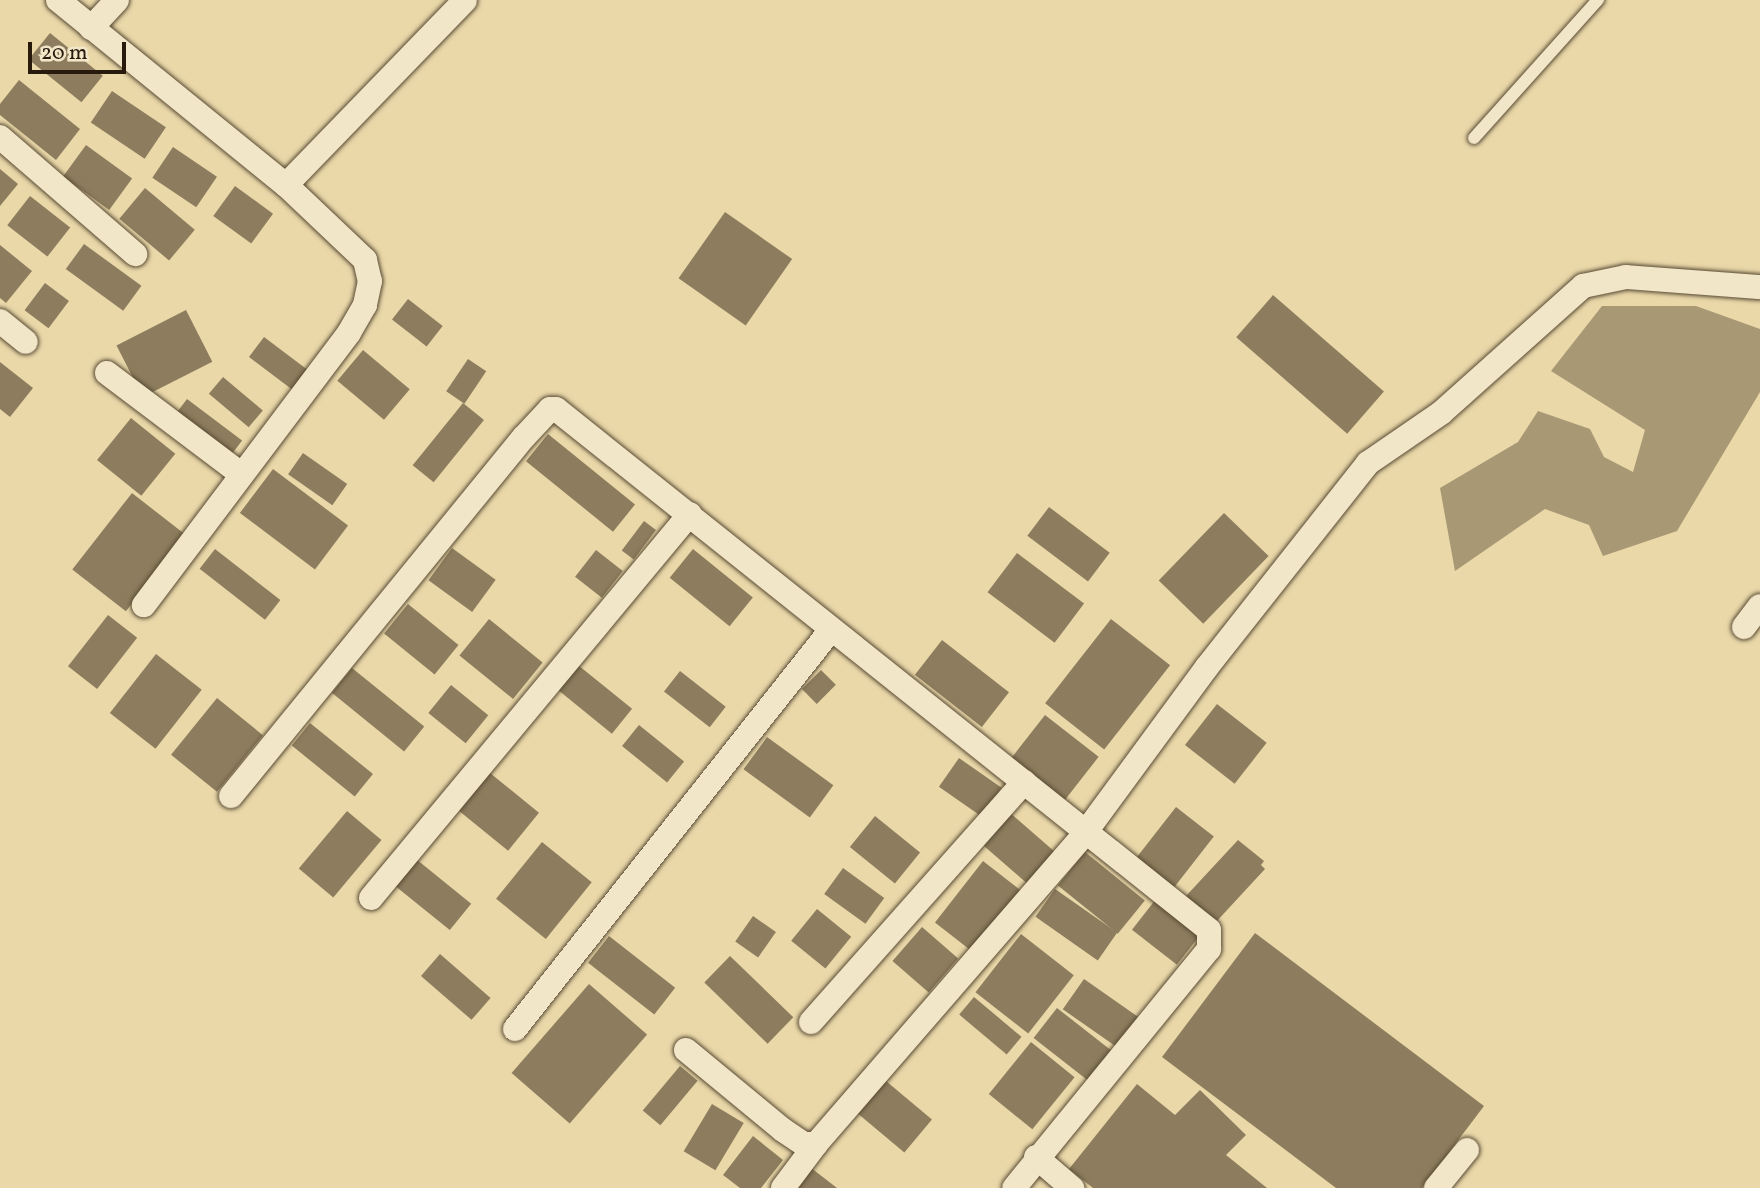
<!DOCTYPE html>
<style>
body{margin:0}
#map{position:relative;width:1760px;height:1188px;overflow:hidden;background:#ead8a9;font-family:Vollkorn,serif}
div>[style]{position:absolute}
.water>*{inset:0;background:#a89874}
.building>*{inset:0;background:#8d7d5e;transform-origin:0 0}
.roads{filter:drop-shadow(0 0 2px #584a34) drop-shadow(0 0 2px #584a34)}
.lane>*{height:12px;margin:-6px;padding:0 6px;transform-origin:6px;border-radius:6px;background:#f1e6c7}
.street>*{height:24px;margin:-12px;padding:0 12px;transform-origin:12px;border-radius:12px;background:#f1e6c7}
span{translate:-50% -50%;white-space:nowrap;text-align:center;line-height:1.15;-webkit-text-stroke:5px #f1e6c7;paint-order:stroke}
.scale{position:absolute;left:28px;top:42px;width:98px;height:32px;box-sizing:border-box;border:4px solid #281b0d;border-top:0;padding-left:9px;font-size:21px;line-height:24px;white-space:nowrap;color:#281b0d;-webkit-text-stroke:5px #f1e6c7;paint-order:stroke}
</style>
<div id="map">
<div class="water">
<i style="clip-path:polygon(1602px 306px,1696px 306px,1760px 329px,1760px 392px,1677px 531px,1603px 556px,1589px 525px,1545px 509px,1455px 571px,1440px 488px,1518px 442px,1538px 411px,1590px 429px,1604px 457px,1633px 472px,1645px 430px,1551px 371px)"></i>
</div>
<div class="building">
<i style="left:50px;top:33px;width:68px;height:34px;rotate:39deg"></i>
<i style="clip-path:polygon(19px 80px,80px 129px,56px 160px,0 115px,0 104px)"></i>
<i style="left:112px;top:91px;width:65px;height:38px;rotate:34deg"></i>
<i style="left:86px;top:145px;width:57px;height:39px;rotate:36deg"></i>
<i style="left:173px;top:147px;width:53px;height:37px;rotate:34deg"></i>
<i style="clip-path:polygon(0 169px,18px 184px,0 206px)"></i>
<i style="left:235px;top:186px;width:47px;height:37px;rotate:36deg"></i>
<i style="left:145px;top:188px;width:65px;height:40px;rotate:40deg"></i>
<i style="left:30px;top:196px;width:51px;height:37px;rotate:38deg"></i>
<i style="left:725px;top:212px;width:82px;height:81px;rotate:35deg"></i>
<i style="left:84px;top:244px;width:71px;height:31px;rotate:36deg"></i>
<i style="clip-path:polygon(0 245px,32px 271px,6px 303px,0 298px)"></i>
<i style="left:45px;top:283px;width:30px;height:34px;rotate:37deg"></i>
<i style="left:1273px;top:295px;width:147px;height:56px;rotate:41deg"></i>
<i style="left:408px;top:299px;width:44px;height:26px;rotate:38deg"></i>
<i style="left:186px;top:310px;width:58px;height:78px;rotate:63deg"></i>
<i style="left:264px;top:337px;width:59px;height:25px;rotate:37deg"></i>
<i style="left:363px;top:350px;width:61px;height:40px;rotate:40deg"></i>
<i style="left:468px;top:359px;width:22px;height:39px;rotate:34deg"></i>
<i style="clip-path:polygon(0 362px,33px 388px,10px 417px,0 409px)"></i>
<i style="left:223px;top:377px;width:52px;height:22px;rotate:40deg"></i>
<i style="left:187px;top:399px;width:69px;height:16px;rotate:37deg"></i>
<i style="left:463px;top:403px;width:27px;height:80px;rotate:39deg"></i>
<i style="left:131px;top:418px;width:57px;height:54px;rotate:39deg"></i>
<i style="left:548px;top:434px;width:112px;height:35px;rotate:39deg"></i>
<i style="left:303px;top:453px;width:54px;height:26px;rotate:35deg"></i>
<i style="left:273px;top:469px;width:94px;height:55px;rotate:37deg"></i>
<i style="left:132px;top:493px;width:68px;height:97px;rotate:38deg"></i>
<i style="left:1049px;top:507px;width:76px;height:36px;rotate:37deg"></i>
<i style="left:1224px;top:513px;width:62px;height:94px;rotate:44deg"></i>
<i style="left:644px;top:521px;width:15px;height:37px;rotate:37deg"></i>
<i style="left:452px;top:548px;width:54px;height:40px;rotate:36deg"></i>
<i style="left:215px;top:549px;width:83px;height:25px;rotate:38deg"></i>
<i style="left:693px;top:549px;width:77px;height:37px;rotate:39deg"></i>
<i style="left:596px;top:550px;width:34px;height:34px;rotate:38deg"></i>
<i style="left:1017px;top:553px;width:84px;height:49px;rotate:37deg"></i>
<i style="left:408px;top:604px;width:65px;height:38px;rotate:39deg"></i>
<i style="left:108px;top:615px;width:37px;height:65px;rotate:38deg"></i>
<i style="left:489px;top:619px;width:69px;height:47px;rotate:39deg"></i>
<i style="left:1111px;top:619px;width:75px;height:107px;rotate:38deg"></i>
<i style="left:942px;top:640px;width:85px;height:44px;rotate:38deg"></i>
<i style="left:156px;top:654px;width:58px;height:75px;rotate:38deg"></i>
<i style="left:573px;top:661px;width:76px;height:32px;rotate:39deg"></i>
<i style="left:352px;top:668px;width:93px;height:32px;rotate:39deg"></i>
<i style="left:821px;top:670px;width:21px;height:27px;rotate:45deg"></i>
<i style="left:680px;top:671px;width:58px;height:26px;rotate:38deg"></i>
<i style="left:451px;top:685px;width:48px;height:36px;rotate:39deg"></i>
<i style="left:217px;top:698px;width:59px;height:73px;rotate:39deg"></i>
<i style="left:1217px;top:704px;width:63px;height:52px;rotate:38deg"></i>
<i style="left:1045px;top:715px;width:68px;height:57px;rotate:38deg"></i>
<i style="left:310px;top:723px;width:81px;height:29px;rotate:39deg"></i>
<i style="left:639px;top:725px;width:58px;height:27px;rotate:39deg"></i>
<i style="left:767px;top:737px;width:82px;height:40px;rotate:36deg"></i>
<i style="left:959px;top:758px;width:52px;height:35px;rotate:35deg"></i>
<i style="left:490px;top:773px;width:63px;height:49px;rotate:39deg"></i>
<i style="left:1176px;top:807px;width:48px;height:72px;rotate:38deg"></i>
<i style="left:347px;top:811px;width:45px;height:75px;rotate:40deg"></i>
<i style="left:1009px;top:812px;width:69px;height:42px;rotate:41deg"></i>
<i style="left:875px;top:816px;width:58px;height:40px;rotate:39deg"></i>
<i style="clip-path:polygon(1238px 840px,1264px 861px,1261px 865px,1265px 869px,1216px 922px,1186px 896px)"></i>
<i style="left:542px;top:842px;width:64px;height:73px;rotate:39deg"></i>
<i style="left:1085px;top:852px;width:77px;height:43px;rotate:39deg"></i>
<i style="left:416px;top:859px;width:71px;height:34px;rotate:39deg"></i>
<i style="left:983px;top:861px;width:48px;height:78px;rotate:38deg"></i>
<i style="left:843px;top:868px;width:51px;height:32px;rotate:36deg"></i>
<i style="left:1055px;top:889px;width:76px;height:34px;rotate:35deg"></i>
<i style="left:1156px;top:899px;width:57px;height:39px;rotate:38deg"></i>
<i style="left:817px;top:909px;width:44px;height:41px;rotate:39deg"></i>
<i style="left:753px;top:916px;width:28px;height:31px;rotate:35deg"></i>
<i style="left:922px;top:927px;width:48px;height:45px;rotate:41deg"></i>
<i style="clip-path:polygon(1255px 933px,1484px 1106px,1422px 1188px,1336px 1188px,1162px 1057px)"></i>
<i style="left:1021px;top:934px;width:67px;height:74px;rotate:38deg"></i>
<i style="left:609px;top:936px;width:84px;height:34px;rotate:38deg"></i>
<i style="left:440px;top:954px;width:67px;height:29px;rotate:41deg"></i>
<i style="left:730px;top:956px;width:88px;height:37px;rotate:44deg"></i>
<i style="left:1084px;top:979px;width:72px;height:37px;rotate:35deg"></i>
<i style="left:589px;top:984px;width:77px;height:118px;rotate:41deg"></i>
<i style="left:974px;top:997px;width:62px;height:23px;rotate:40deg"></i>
<i style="left:1057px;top:1008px;width:73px;height:38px;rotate:38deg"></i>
<i style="left:1031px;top:1042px;width:56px;height:67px;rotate:39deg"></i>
<i style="left:680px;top:1066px;width:23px;height:58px;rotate:40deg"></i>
<i style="left:886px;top:1081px;width:60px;height:43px;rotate:40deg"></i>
<i style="clip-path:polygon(1137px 1084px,1175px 1115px,1200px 1090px,1246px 1135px,1226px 1155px,1267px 1188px,1093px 1188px,1069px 1169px)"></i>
<i style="left:712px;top:1104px;width:37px;height:55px;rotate:31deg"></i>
<i style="clip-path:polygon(753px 1136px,783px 1160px,761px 1188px,740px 1188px,723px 1175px)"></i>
<i style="clip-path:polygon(806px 1164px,837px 1188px,787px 1188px)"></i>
</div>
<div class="roads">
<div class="lane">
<i style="left:1474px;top:138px;width:186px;rotate:-48.1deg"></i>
</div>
<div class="street">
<i style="left:58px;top:0;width:294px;rotate:39.1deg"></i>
<i style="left:286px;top:185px;width:109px;rotate:43.5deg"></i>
<i style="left:365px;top:260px;width:22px;rotate:77deg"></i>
<i style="left:370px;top:281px;width:25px;rotate:102deg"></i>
<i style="left:365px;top:305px;width:32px;rotate:120deg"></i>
<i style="left:349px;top:333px;width:341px;rotate:127deg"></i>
<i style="left:91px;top:28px;width:38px;rotate:-47deg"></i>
<i style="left:0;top:137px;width:179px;rotate:40.9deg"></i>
<i style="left:286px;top:185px;width:257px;rotate:-45.9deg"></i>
<i style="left:0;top:321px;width:33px;rotate:39deg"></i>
<i style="left:107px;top:373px;width:168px;rotate:37deg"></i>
<i style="left:1744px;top:627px;width:26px;rotate:-53deg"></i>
<i style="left:231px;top:796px;width:463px;rotate:-50.8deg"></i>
<i style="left:524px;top:437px;width:38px;rotate:-47deg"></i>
<i style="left:550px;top:409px;width:6px"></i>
<i style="left:556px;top:409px;width:835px;rotate:38.58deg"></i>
<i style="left:1209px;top:930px;width:19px;rotate:90deg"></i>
<i style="left:1209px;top:949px;width:308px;rotate:129.2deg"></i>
<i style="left:371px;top:898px;width:499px;rotate:-50.3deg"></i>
<i style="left:811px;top:1022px;width:321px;rotate:-48.4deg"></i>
<i style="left:515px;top:1029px;width:508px;rotate:-51.64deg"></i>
<i style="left:686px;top:1050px;width:126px;rotate:39.5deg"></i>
<i style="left:783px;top:1130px;width:25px;rotate:34deg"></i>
<i style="left:804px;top:1144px;width:12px"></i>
<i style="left:816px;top:1144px;width:411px;rotate:-49.1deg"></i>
<i style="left:1085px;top:833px;width:206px;rotate:-53.7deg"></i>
<i style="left:1207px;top:667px;width:260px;rotate:-51.7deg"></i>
<i style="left:1368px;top:463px;width:88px;rotate:-34.4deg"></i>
<i style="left:1441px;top:413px;width:191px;rotate:-41.8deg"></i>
<i style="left:1583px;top:286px;width:44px;rotate:-11.8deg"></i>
<i style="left:1626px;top:277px;width:134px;rotate:4.3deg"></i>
<i style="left:1036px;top:1157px;width:48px;rotate:40.7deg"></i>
<i style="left:783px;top:1188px;width:55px;rotate:-53.1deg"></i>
<i style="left:1436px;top:1188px;width:49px;rotate:-50.8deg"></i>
</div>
</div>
<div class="scale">20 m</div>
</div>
